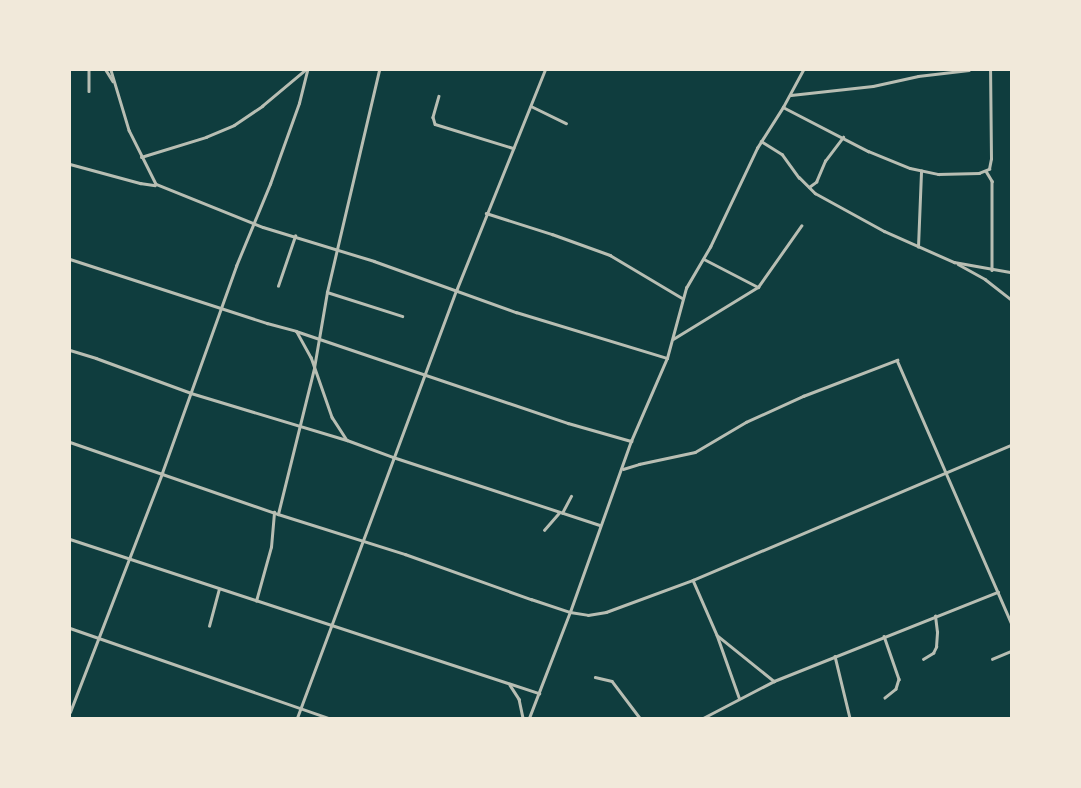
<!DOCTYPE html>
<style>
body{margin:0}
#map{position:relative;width:1081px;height:788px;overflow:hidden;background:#0f3d3e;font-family:Karla,sans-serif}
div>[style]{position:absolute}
.minor>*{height:2.5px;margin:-1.25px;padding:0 1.25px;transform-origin:1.25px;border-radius:1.25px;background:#b8beb3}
span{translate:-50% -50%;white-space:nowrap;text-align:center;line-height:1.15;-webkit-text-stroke:5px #f1e9da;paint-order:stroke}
.frame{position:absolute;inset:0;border:71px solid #f1e9da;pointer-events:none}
</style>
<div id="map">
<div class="minor">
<i style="left:89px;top:70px;width:21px;rotate:90deg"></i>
<i style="left:106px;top:70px;width:13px;rotate:58deg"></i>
<i style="left:111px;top:70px;width:63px;rotate:73.3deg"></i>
<i style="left:129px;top:130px;width:60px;rotate:63.4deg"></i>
<i style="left:156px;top:184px;width:115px;rotate:21.9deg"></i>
<i style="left:263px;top:227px;width:116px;rotate:17deg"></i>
<i style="left:374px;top:261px;width:151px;rotate:19.8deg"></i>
<i style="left:516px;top:312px;width:158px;rotate:16.9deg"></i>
<i style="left:791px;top:95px;width:82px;rotate:-6.3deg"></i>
<i style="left:873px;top:86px;width:46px;rotate:-12.5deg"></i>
<i style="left:918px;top:76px;width:51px;rotate:-6.7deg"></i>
<i style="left:439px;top:96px;width:22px;rotate:106deg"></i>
<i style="left:433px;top:117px;width:7px;rotate:74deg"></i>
<i style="left:435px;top:124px;width:82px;rotate:17.1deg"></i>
<i style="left:531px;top:106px;width:39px;rotate:26deg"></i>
<i style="left:783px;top:107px;width:96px;rotate:27.4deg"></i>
<i style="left:868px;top:151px;width:45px;rotate:22deg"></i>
<i style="left:910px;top:168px;width:29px;rotate:12deg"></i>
<i style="left:938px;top:174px;width:41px;rotate:-1.4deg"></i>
<i style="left:979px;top:173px;width:11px;rotate:-22deg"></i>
<i style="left:989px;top:169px;width:10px;rotate:-79deg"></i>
<i style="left:991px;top:159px;width:89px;rotate:-90.6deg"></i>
<i style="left:761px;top:141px;width:25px;rotate:32deg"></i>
<i style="left:782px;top:154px;width:29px;rotate:54deg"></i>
<i style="left:799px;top:177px;width:23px;rotate:45deg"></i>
<i style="left:815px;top:193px;width:79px;rotate:28.8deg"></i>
<i style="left:884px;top:231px;width:77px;rotate:23.9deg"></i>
<i style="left:954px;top:262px;width:58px;rotate:10deg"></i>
<i style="left:141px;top:157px;width:68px;rotate:-17.1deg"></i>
<i style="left:206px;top:137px;width:30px;rotate:-23deg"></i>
<i style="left:234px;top:125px;width:34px;rotate:-34deg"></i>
<i style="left:262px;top:106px;width:56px;rotate:-39.9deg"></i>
<i style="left:70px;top:164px;width:73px;rotate:15.2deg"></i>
<i style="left:140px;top:183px;width:15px;rotate:8deg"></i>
<i style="left:986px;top:171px;width:12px;rotate:59deg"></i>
<i style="left:992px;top:181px;width:89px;rotate:90deg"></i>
<i style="left:809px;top:187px;width:9px;rotate:-36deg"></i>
<i style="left:816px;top:182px;width:23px;rotate:-67deg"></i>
<i style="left:825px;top:161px;width:30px;rotate:-53deg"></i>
<i style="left:486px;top:213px;width:69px;rotate:17.7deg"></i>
<i style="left:552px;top:234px;width:62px;rotate:19.9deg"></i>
<i style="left:610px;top:255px;width:84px;rotate:30.8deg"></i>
<i style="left:918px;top:247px;width:76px;rotate:-87.7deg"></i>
<i style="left:70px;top:259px;width:207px;rotate:18deg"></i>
<i style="left:267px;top:323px;width:30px;rotate:15deg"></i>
<i style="left:296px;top:331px;width:287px;rotate:18.7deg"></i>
<i style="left:568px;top:423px;width:66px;rotate:15.9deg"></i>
<i style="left:704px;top:259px;width:61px;rotate:27.4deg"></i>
<i style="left:958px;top:264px;width:31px;rotate:29deg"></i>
<i style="left:985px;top:279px;width:33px;rotate:38deg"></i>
<i style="left:278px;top:286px;width:53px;rotate:-71.2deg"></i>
<i style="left:327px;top:292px;width:79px;rotate:17.7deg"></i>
<i style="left:297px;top:332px;width:29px;rotate:61deg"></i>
<i style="left:311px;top:357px;width:64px;rotate:70.7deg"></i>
<i style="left:332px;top:417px;width:27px;rotate:57deg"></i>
<i style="left:673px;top:339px;width:100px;rotate:-31.5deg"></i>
<i style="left:758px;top:287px;width:75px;rotate:-54.8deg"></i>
<i style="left:70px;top:350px;width:27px;rotate:17deg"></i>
<i style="left:96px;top:358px;width:101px;rotate:20.2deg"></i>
<i style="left:191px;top:393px;width:163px;rotate:16.8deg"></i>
<i style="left:347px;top:440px;width:49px;rotate:20.3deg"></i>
<i style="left:393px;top:457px;width:218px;rotate:18.2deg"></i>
<i style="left:70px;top:442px;width:220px;rotate:19.1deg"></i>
<i style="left:278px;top:514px;width:133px;rotate:17.5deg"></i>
<i style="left:405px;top:554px;width:134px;rotate:19.7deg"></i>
<i style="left:531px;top:599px;width:41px;rotate:18.4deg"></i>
<i style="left:570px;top:612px;width:18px;rotate:9deg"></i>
<i style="left:588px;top:615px;width:18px;rotate:-9deg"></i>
<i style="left:606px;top:612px;width:93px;rotate:-20.2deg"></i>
<i style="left:693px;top:580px;width:345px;rotate:-23deg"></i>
<i style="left:623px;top:469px;width:17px;rotate:-17deg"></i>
<i style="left:639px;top:464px;width:57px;rotate:-12.1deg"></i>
<i style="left:695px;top:452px;width:59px;rotate:-30.5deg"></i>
<i style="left:746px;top:422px;width:63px;rotate:-24.5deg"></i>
<i style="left:803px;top:396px;width:101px;rotate:-21deg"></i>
<i style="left:897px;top:360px;width:286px;rotate:66.5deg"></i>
<i style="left:562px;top:513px;width:19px;rotate:-62deg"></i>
<i style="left:278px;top:514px;width:150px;rotate:-76.1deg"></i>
<i style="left:314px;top:368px;width:77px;rotate:-80.3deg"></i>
<i style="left:327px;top:292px;width:228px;rotate:-76.8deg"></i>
<i style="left:544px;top:530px;width:23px;rotate:-49deg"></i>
<i style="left:70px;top:539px;width:494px;rotate:18.2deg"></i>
<i style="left:693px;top:580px;width:60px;rotate:66.4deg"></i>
<i style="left:717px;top:635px;width:66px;rotate:70.5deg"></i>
<i style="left:256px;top:601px;width:56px;rotate:-74.5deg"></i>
<i style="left:271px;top:547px;width:35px;rotate:-85deg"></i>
<i style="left:209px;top:626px;width:38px;rotate:-75deg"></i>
<i style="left:70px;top:628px;width:273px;rotate:19.2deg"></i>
<i style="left:718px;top:636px;width:72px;rotate:38.8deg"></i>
<i style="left:884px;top:636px;width:46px;rotate:70.8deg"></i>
<i style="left:899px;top:679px;width:10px;rotate:107deg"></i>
<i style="left:896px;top:689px;width:14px;rotate:141deg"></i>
<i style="left:835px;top:656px;width:64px;rotate:76.4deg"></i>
<i style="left:923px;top:659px;width:12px;rotate:-31deg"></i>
<i style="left:933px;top:653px;width:7px;rotate:-63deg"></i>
<i style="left:936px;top:647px;width:15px;rotate:-86deg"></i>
<i style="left:937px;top:632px;width:16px;rotate:-97deg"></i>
<i style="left:992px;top:659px;width:21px;rotate:-23deg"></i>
<i style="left:595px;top:677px;width:17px;rotate:13deg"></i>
<i style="left:612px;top:681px;width:46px;rotate:52.9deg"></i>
<i style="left:510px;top:685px;width:17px;rotate:57deg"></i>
<i style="left:519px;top:699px;width:19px;rotate:78deg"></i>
<i style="left:70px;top:712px;width:256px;rotate:-68.9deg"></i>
<i style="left:162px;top:473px;width:220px;rotate:-70.3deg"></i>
<i style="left:236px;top:266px;width:89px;rotate:-67.5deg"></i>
<i style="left:270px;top:184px;width:86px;rotate:-70.3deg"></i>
<i style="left:299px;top:103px;width:34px;rotate:-76deg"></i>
<i style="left:297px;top:718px;width:456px;rotate:-69.6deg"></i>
<i style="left:456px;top:291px;width:238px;rotate:-68.1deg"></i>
<i style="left:529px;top:718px;width:114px;rotate:-68.9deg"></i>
<i style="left:570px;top:612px;width:182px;rotate:-70.4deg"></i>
<i style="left:631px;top:441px;width:90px;rotate:-66.6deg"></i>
<i style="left:667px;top:358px;width:73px;rotate:-74.8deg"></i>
<i style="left:686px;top:288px;width:48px;rotate:-59.7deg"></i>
<i style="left:710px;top:247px;width:110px;rotate:-64.6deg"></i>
<i style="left:757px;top:148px;width:49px;rotate:-57.6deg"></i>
<i style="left:783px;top:107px;width:42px;rotate:-61.6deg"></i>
<i style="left:703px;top:718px;width:80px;rotate:-27.5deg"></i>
<i style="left:774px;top:681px;width:241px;rotate:-21.7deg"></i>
</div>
<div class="frame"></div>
</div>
